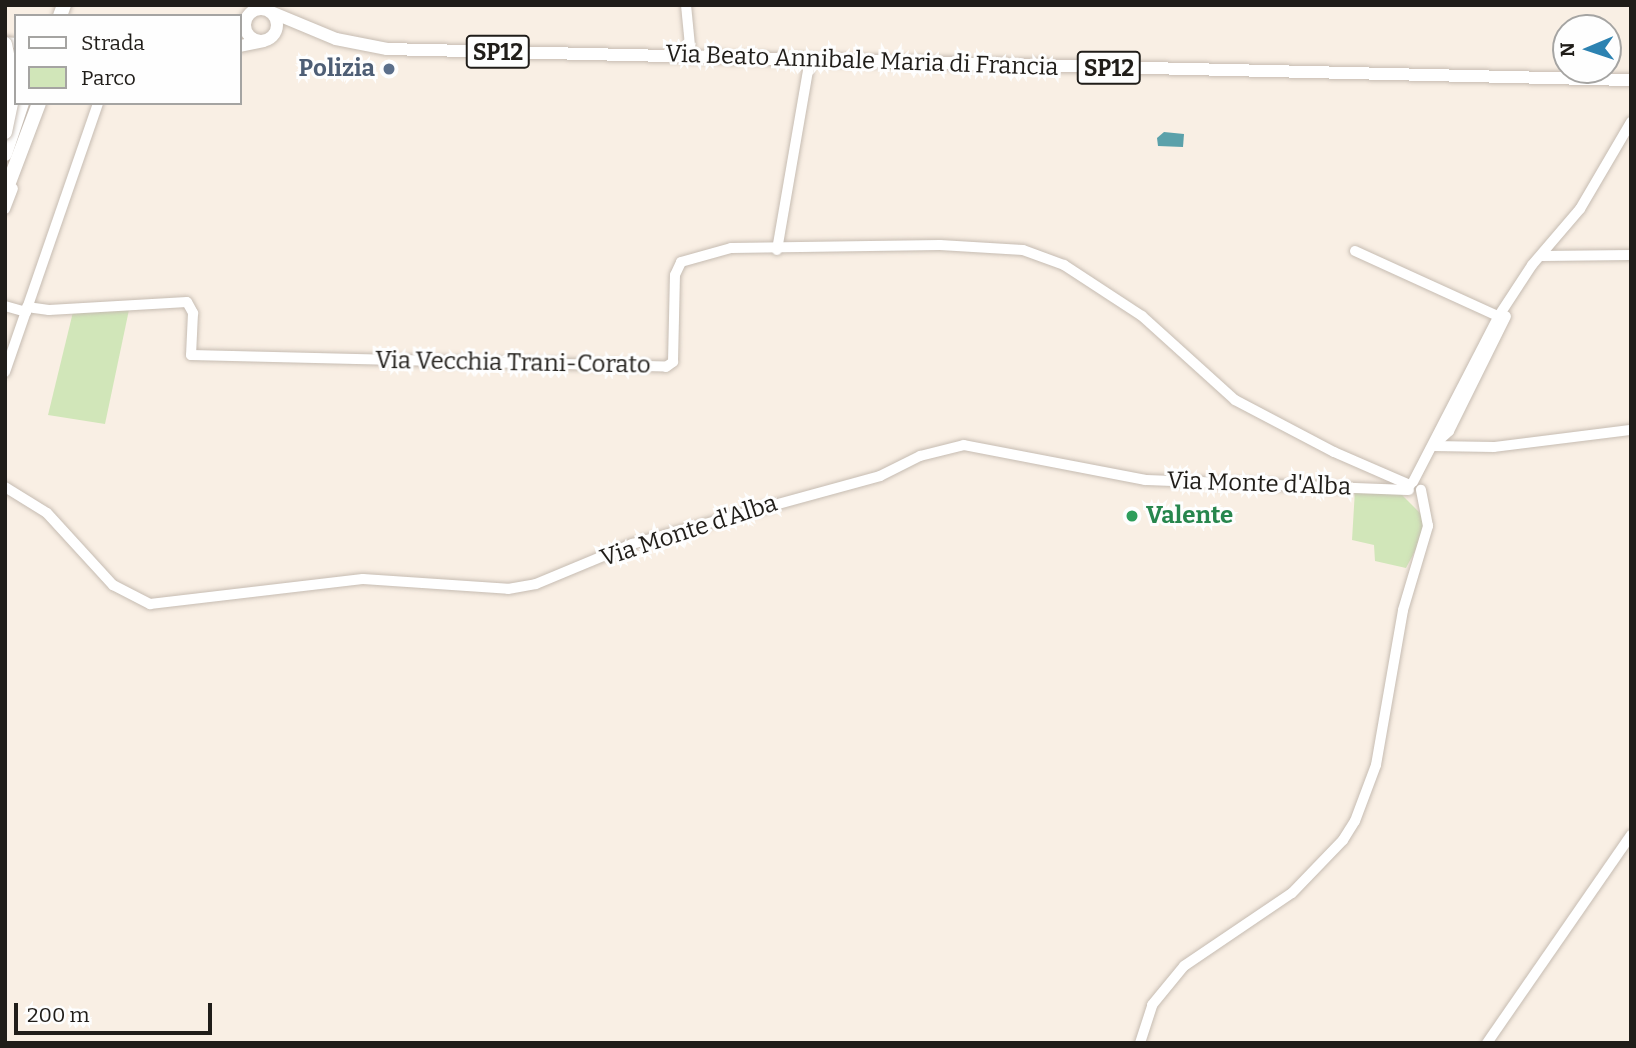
<!DOCTYPE html>
<style>
body{margin:0}
#map{position:relative;width:1636px;height:1048px;overflow:hidden;background:#f9efe4;font-family:Bitter,serif}
div>[style]{position:absolute}
.green>*{inset:0;background:#d1e6b9}
.water>*{inset:0;background:#5ba1aa}
.roads{filter:drop-shadow(0 0 2px #c6bcb2) drop-shadow(0 0 2px #c6bcb2)}
.minor>*{height:10px;margin:-5px;padding:0 5px;transform-origin:5px;border-radius:5px;background:#fff}
.major>*{height:12px;margin:-6px;padding:0 6px;transform-origin:6px;border-radius:6px;background:#fff}
.major>.ring{margin:-6px;padding:0;box-sizing:content-box;background:none;border:12px solid #fff;border-radius:50%}
.highway>*{height:14px;margin:-7px;padding:0 7px;transform-origin:7px;border-radius:7px;background:#fff}
.bridges{filter:drop-shadow(0 0 2px #c6bcb2) drop-shadow(0 0 2px #c6bcb2)}
.highway-bridge>*{height:14px;margin:-7px;padding:0 7px;transform-origin:7px;border-radius:7px;background:#fff}
.dots>*{width:19px;height:19px;translate:-50% -50%;box-sizing:border-box;border:4px solid #fefefe;border-radius:50%}
span{translate:-50% -50%;white-space:nowrap;text-align:center;line-height:1.15;-webkit-text-stroke:6px #fefefe;paint-order:stroke}
.shield-label span{padding:2px 5px;background:#fefefe;border:2px solid;border-radius:5px;-webkit-text-stroke-width:0}
.shield-label{font-size:23px;color:#201d19;font-weight:700}
.street-label{font-size:24px;color:#201d19}
.service-label{font-size:24px;color:#4e5e75;font-weight:700}
.right{translate:-100% -50%;text-align:right}
.leisure-label{font-size:24px;color:#27864d;font-weight:700}
.left{translate:0 -50%;text-align:left}
.frame{position:absolute;inset:0;border:7px solid #201d19;pointer-events:none}
.legend{position:absolute;left:14px;top:14px;width:228px;height:91px;box-sizing:border-box;background:#fefefe;border:2px solid #a5a4a2;margin:0;padding:9px 12px;list-style:none;font-size:21px;color:#201d19}
.legend li{display:flex;align-items:center;gap:14px;height:35px}
.legend b{width:35px;border:2px solid #a5a4a2}
.north{position:absolute;left:1552px;top:14px;width:70px;height:70px;box-sizing:border-box;background:#fefefe;border:2px solid #a5a4a2;border-radius:50%;rotate:268deg;font-size:19px;font-weight:700;line-height:28px;text-align:center;color:#201d19}
.north::after{content:'';display:block;margin:auto;width:24px;height:32px;background:#2c82b1;clip-path:polygon(50% 0,100% 100%,50% 72%,0 100%)}
.scale{position:absolute;left:14px;top:1003px;width:198px;height:32px;box-sizing:border-box;border:4px solid #201d19;border-top:0;padding-left:9px;font-size:21px;line-height:24px;white-space:nowrap;color:#201d19;-webkit-text-stroke:5px #fefefe;paint-order:stroke}
</style>
<div id="map">
<div class="green">
<i style="clip-path:polygon(130px 305px,105px 424px,48px 415px,73px 312px)"></i>
<i style="clip-path:polygon(1355px 490px,1400px 493px,1423px 516px,1423px 536px,1406px 568px,1375px 561px,1374px 545px,1352px 540px)"></i>
</div>
<div class="water">
<i style="clip-path:polygon(1164px 132px,1184px 134px,1183px 147px,1158px 146px,1157px 138px)"></i>
</div>
<div class="roads">
<div class="minor">
<i style="left:686px;top:5px;width:51px;rotate:84.4deg"></i>
<i style="left:5px;top:42px;width:11px;rotate:5deg"></i>
<i style="left:5px;top:209px;width:22px;rotate:-69deg"></i>
<i style="left:777px;top:250px;width:194px;rotate:-80.2deg"></i>
<i style="left:1355px;top:251px;width:164px;rotate:24.5deg"></i>
<i style="left:1542px;top:256px;width:89px;rotate:-0.6deg"></i>
<i style="left:5px;top:306px;width:22px;rotate:16deg"></i>
<i style="left:27px;top:307px;width:22px;rotate:8deg"></i>
<i style="left:49px;top:310px;width:138px;rotate:-3.3deg"></i>
<i style="left:187px;top:302px;width:13px;rotate:61deg"></i>
<i style="left:193px;top:313px;width:42px;rotate:92.7deg"></i>
<i style="left:191px;top:355px;width:475px;rotate:1.4deg"></i>
<i style="left:666px;top:367px;width:9px;rotate:-36deg"></i>
<i style="left:673px;top:362px;width:87px;rotate:-88.7deg"></i>
<i style="left:675px;top:275px;width:14px;rotate:-65deg"></i>
<i style="left:681px;top:262px;width:52px;rotate:-15.6deg"></i>
<i style="left:731px;top:248px;width:209px;rotate:-0.8deg"></i>
<i style="left:940px;top:245px;width:83px;rotate:3.4deg"></i>
<i style="left:1023px;top:250px;width:44px;rotate:20.1deg"></i>
<i style="left:1064px;top:265px;width:93px;rotate:33.2deg"></i>
<i style="left:1142px;top:316px;width:125px;rotate:42.1deg"></i>
<i style="left:1235px;top:400px;width:112px;rotate:27.7deg"></i>
<i style="left:1334px;top:452px;width:83px;rotate:23.5deg"></i>
<i style="left:5px;top:372px;width:285px;rotate:-70.9deg"></i>
<i style="left:1438px;top:441px;width:15px;rotate:-42deg"></i>
<i style="left:1449px;top:431px;width:128px;rotate:-63.6deg"></i>
<i style="left:1433px;top:446px;width:61px;rotate:0.9deg"></i>
<i style="left:1494px;top:447px;width:138px;rotate:-7.1deg"></i>
<i style="left:1413px;top:482px;width:186px;rotate:-62.7deg"></i>
<i style="left:1498px;top:317px;width:62px;rotate:-56.8deg"></i>
<i style="left:1532px;top:265px;width:74px;rotate:-49.4deg"></i>
<i style="left:1580px;top:209px;width:101px;rotate:-59.6deg"></i>
<i style="left:5px;top:487px;width:49px;rotate:31.8deg"></i>
<i style="left:47px;top:513px;width:98px;rotate:47.5deg"></i>
<i style="left:113px;top:585px;width:42px;rotate:27.2deg"></i>
<i style="left:150px;top:604px;width:214px;rotate:-6.7deg"></i>
<i style="left:363px;top:579px;width:145px;rotate:3.9deg"></i>
<i style="left:508px;top:589px;width:28px;rotate:-10deg"></i>
<i style="left:536px;top:584px;width:104px;rotate:-22.6deg"></i>
<i style="left:632px;top:544px;width:257px;rotate:-15.3deg"></i>
<i style="left:880px;top:476px;width:45px;rotate:-26.6deg"></i>
<i style="left:920px;top:456px;width:45px;rotate:-14deg"></i>
<i style="left:964px;top:445px;width:184px;rotate:10.9deg"></i>
<i style="left:1145px;top:480px;width:264px;rotate:2.2deg"></i>
<i style="left:1140px;top:1043px;width:40px;rotate:-72deg"></i>
<i style="left:1152px;top:1005px;width:50px;rotate:-50.6deg"></i>
<i style="left:1184px;top:966px;width:130px;rotate:-34.1deg"></i>
<i style="left:1292px;top:893px;width:74px;rotate:-46.1deg"></i>
<i style="left:1343px;top:840px;width:22px;rotate:-58deg"></i>
<i style="left:1355px;top:821px;width:60px;rotate:-69.4deg"></i>
<i style="left:1376px;top:765px;width:157px;rotate:-80.1deg"></i>
<i style="left:1403px;top:610px;width:88px;rotate:-73.4deg"></i>
<i style="left:1428px;top:526px;width:37px;rotate:-101deg"></i>
<i style="left:1487px;top:1043px;width:253px;rotate:-55.3deg"></i>
</div>
<div class="major">
<i class="ring" style="left:245px;top:9px;width:20px;height:20px"></i>
<i style="left:271px;top:12px;width:70px;rotate:22.6deg"></i>
<i style="left:336px;top:39px;width:52px;rotate:11.1deg"></i>
<i style="left:387px;top:49px;width:1244px;rotate:1.43deg"></i>
<i style="left:240px;top:46px;width:24px;rotate:-12deg"></i>
</div>
<div class="highway">
<i style="left:60px;top:16px;width:12px;rotate:-70deg"></i>
<i style="left:5px;top:154px;width:54px;rotate:-71.6deg"></i>
<i style="left:5px;top:193px;width:96px;rotate:-69.3deg"></i>
</div>
</div>
<div class="bridges">
<div class="highway-bridge">
<i style="left:5px;top:44px;width:46px;rotate:78.7deg"></i>
<i style="left:14px;top:89px;width:44px;rotate:101.8deg"></i>
</div>
</div>
<div class="dots">
<i style="left:389px;top:69px;background:#5c6f8a"></i>
<i style="left:1132px;top:516px;background:#2e9e5b"></i>
</div>
<div class="shield-label">
<span style="left:498px;top:52px">SP12</span>
<span style="left:1109px;top:68px">SP12</span>
</div>
<div class="street-label">
<span style="left:862px;top:61px;rotate:2deg">Via Beato Annibale Maria di Francia</span>
<span style="left:513px;top:363px;rotate:1deg">Via Vecchia Trani-Corato</span>
<span style="left:1259px;top:484px;rotate:2deg">Via Monte d'Alba</span>
<span style="left:689px;top:531px;rotate:-18deg">Via Monte d'Alba</span>
</div>
<div class="service-label">
<span class="right" style="left:375px;top:69px">Polizia</span>
</div>
<div class="leisure-label">
<span class="left" style="left:1146px;top:516px">Valente</span>
</div>
<div class="frame"></div>
<ul class="legend">
<li><b style="height:9px;background:#fff"></b>Strada</li>
<li><b style="height:19px;background:#d1e6b9"></b>Parco</li>
</ul>
<div class="north">N</div>
<div class="scale">200 m</div>
</div>
